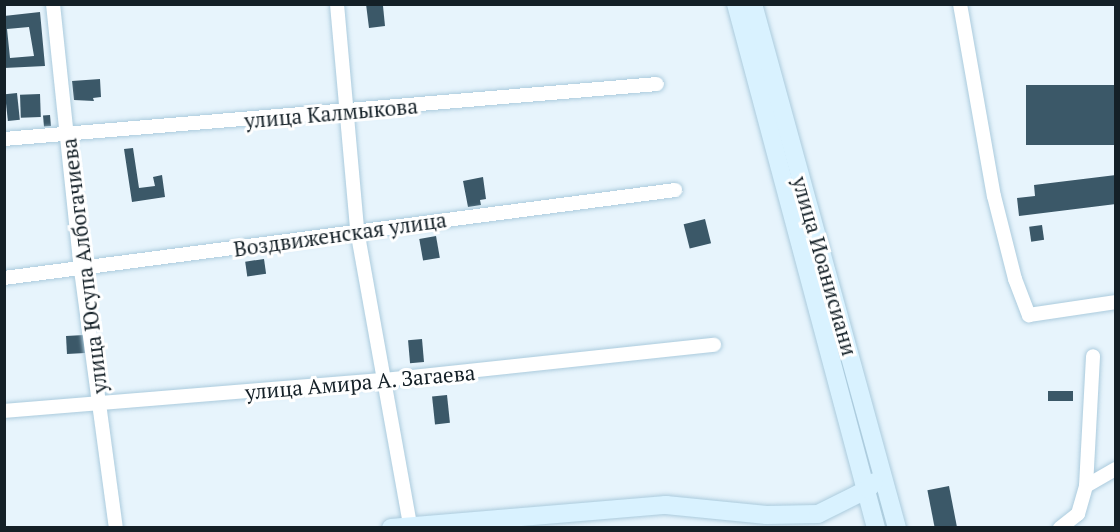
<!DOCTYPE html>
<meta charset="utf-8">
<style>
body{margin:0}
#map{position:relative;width:1120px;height:532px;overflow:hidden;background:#e7f4fc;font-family:"PT Serif",serif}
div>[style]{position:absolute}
.building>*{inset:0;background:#3b5868;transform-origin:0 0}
.roads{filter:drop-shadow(0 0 2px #abcbdd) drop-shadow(0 0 2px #abcbdd)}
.street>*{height:14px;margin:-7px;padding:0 7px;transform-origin:7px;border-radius:7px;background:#fff}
.secondary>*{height:18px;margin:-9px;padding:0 9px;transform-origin:9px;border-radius:9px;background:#d9f2ff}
span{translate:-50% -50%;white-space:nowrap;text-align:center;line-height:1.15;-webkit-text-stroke:6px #fff;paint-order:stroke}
.street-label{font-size:21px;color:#142027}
.frame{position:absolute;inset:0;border:6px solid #142027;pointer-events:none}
</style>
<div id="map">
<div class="building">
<i style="clip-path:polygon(366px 4px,383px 6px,385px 26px,369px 28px)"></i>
<i style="clip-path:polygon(evenodd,40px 12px,45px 66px,4px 68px,4px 16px,40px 12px,29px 27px,34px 56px,10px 58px,7px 29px,29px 27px)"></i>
<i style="clip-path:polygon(100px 79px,101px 97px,93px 98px,94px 101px,74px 100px,72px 81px)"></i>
<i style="left:1116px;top:85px;width:60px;height:90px;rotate:90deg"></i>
<i style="left:17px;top:93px;width:27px;height:12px;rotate:84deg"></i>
<i style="left:40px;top:94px;width:23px;height:20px;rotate:88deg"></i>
<i style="left:50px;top:115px;width:11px;height:7px;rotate:85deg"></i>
<i style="clip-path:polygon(133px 148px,139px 188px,155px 186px,153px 177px,162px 175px,165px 197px,132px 202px,124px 149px)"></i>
<i style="clip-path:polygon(1116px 175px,1116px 204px,1019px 216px,1017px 198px,1035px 196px,1034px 185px)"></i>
<i style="clip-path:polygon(483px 177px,486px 199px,480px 200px,481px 205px,468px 207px,463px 181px)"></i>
<i style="left:705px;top:219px;width:25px;height:22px;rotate:76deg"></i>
<i style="left:1042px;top:225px;width:15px;height:13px;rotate:82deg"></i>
<i style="left:436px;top:236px;width:22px;height:17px;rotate:80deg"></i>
<i style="left:264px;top:259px;width:15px;height:19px;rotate:82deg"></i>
<i style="left:84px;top:335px;width:18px;height:18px;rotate:87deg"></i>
<i style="left:422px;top:339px;width:23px;height:14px;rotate:85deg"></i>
<i style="left:1048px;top:391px;width:25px;height:10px"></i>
<i style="left:447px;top:395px;width:28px;height:15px;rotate:84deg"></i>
<i style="left:949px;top:486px;width:43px;height:22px;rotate:79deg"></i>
</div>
<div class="roads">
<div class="street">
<i style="left:53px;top:4px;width:267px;rotate:84deg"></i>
<i style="left:81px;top:270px;width:260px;rotate:82.3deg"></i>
<i style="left:337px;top:4px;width:227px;rotate:84.9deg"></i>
<i style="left:357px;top:230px;width:301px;rotate:79.8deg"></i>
<i style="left:960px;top:4px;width:195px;rotate:80deg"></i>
<i style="left:994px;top:196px;width:86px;rotate:75.8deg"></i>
<i style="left:1015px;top:279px;width:39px;rotate:69deg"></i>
<i style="left:1029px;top:315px;width:88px;rotate:-8.5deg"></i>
<i style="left:4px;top:139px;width:655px;rotate:-4.81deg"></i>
<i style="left:4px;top:278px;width:677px;rotate:-7.47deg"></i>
<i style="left:4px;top:411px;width:381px;rotate:-4.7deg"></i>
<i style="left:384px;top:380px;width:332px;rotate:-6.1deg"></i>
<i style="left:1086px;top:486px;width:130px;rotate:-86.9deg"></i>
<i style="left:1060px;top:528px;width:23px;rotate:-38deg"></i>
<i style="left:1078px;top:514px;width:29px;rotate:-74deg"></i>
<i style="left:1086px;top:486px;width:34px;rotate:-30deg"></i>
</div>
<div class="secondary">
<i style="left:736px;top:4px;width:542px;rotate:75.04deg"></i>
<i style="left:753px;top:4px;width:543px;rotate:74.63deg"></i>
<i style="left:391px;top:528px;width:276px;rotate:-4.8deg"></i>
<i style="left:666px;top:505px;width:101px;rotate:5.7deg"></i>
<i style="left:767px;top:515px;width:51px;rotate:-1.1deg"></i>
<i style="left:818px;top:514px;width:56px;rotate:-26.6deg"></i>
<i style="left:868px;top:489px;width:9px;rotate:-49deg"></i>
</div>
</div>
<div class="street-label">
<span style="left:331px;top:113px;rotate:-5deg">улица Калмыкова</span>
<span style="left:340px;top:234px;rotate:-8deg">Воздвиженская улица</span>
<span style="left:84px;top:266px;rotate:-97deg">улица Юсупа Албогачиева</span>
<span style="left:825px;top:266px;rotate:74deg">улица Иоанисиани</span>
<span style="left:360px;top:382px;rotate:-5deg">улица Амира А. Загаева</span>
</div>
<div class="frame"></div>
</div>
